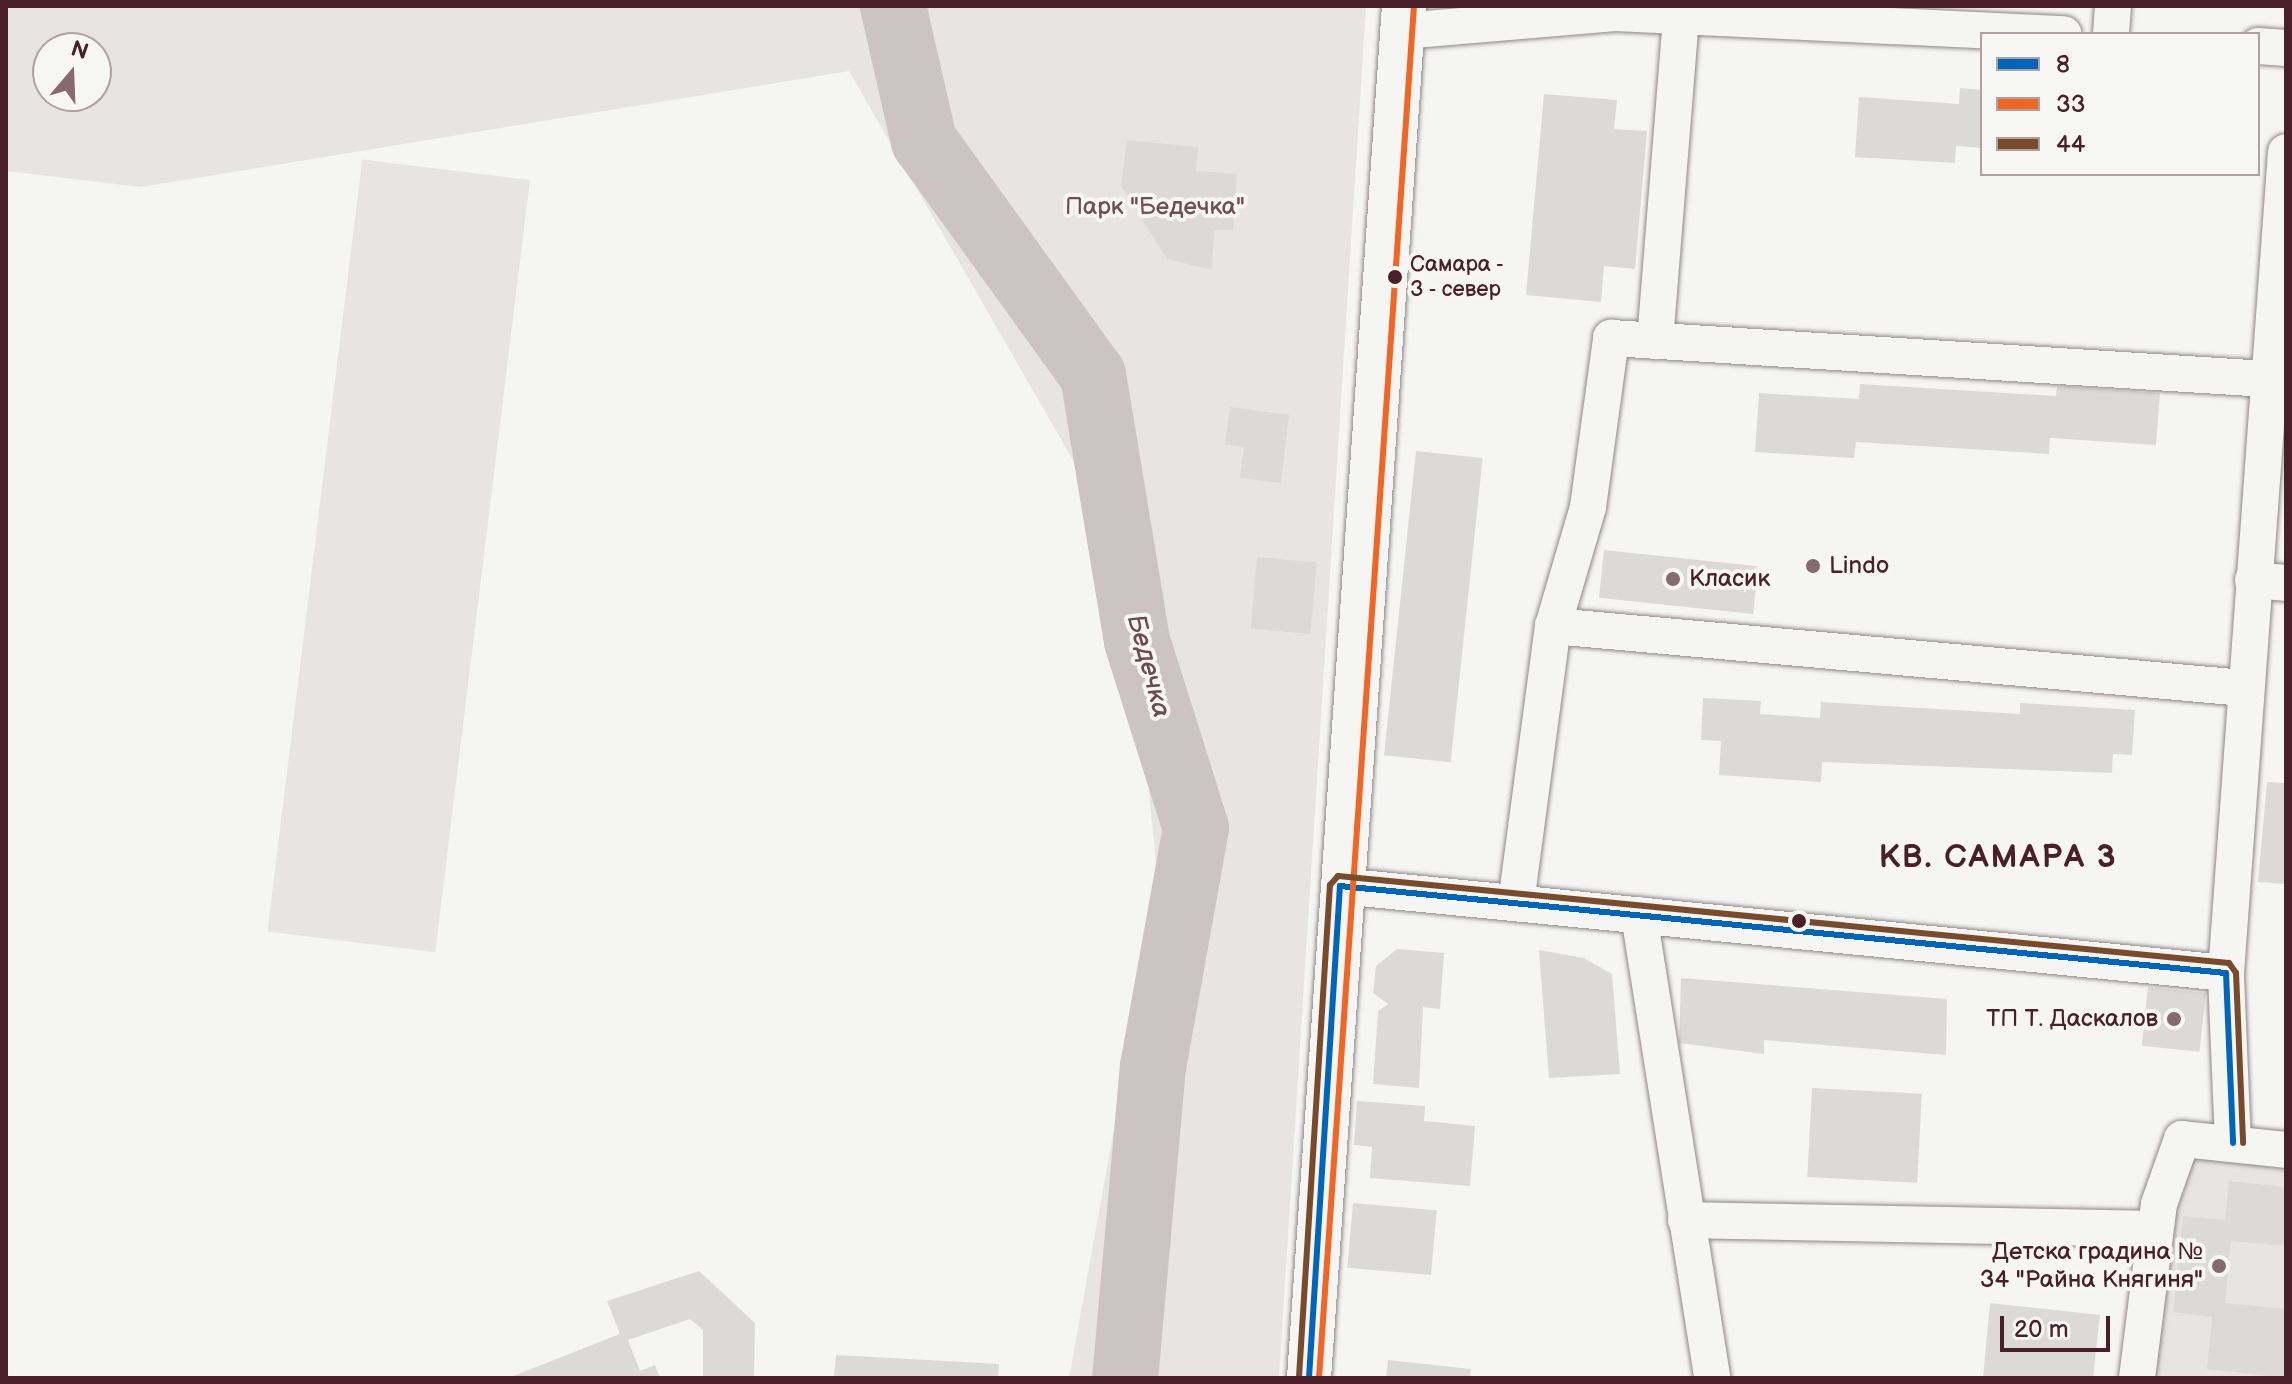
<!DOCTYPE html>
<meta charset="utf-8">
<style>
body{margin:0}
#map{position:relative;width:2292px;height:1384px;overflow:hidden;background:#f5f5f3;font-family:"Balsamiq Sans",sans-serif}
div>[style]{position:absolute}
.built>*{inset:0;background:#e7e5e2}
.green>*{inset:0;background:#e8e4e2;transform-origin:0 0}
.river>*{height:66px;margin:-33px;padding:0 33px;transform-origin:33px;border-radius:33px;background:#ccc3c3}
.building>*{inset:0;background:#dcdad9;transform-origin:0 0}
.roads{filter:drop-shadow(0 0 2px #8f8788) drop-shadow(0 0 2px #8f8788)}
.street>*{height:36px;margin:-18px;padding:0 18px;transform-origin:18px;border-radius:18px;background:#f5f5f3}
.secondary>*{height:44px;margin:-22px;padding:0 22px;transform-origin:22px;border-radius:22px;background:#f5f5f3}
.bus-1>*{height:6px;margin:-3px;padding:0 3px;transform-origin:3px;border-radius:3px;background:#0065bd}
.bus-2>*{height:6px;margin:-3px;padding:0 3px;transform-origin:3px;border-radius:3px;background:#f26522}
.bus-3>*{height:6px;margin:-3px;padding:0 3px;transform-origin:3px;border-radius:3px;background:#7a4b2a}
.dots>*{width:22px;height:22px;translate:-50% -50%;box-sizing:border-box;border:4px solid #f6f6f2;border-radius:50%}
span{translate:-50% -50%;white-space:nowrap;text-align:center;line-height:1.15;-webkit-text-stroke:8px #f6f6f2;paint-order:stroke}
.bus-label{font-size:22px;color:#4a1f2b}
.left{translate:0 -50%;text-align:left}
.park-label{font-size:24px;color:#6f4d56}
.poi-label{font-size:24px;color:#4a1f2b}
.right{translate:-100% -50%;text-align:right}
.water-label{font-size:26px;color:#6c4a52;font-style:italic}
.district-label{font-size:32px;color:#4a1f2b;font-weight:700;letter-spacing:2px}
.frame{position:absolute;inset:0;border:8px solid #4a1f2b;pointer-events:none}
.legend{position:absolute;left:1980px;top:32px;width:280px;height:144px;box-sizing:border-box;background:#f6f6f2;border:2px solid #b1a0a2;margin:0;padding:10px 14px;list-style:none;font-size:24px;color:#4a1f2b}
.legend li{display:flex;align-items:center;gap:16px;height:40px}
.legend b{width:40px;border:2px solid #b1a0a2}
.north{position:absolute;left:32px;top:32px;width:80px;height:80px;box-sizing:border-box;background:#f6f6f2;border:2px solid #b1a0a2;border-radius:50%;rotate:19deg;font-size:22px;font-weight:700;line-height:32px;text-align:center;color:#4a1f2b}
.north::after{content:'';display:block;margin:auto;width:28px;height:36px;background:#866a71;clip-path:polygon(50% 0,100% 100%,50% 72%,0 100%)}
.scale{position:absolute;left:2000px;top:1316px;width:110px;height:36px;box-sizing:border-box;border:4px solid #4a1f2b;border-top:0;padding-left:10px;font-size:24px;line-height:28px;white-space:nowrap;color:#4a1f2b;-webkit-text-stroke:6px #f6f6f2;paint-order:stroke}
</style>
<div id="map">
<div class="built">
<i style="clip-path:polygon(2165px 1142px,2286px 1154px,2286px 1378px,2142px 1378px)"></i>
</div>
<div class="green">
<i style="clip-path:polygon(evenodd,6px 6px,1366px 6px,1279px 1378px,1069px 1378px,1158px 885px,1146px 761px,1088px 486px,849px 71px,141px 187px,6px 171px,6px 6px,48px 48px,96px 48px,96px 96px,48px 96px,48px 48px)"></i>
<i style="left:530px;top:180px;width:778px;height:169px;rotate:97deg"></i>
</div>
<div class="river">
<i style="left:893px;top:6px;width:139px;rotate:77.1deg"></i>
<i style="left:924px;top:141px;width:289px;rotate:54.2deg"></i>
<i style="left:1093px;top:375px;width:270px;rotate:80.6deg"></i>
<i style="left:1137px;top:641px;width:196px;rotate:72.5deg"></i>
<i style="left:1196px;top:828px;width:242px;rotate:100.2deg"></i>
<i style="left:1153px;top:1066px;width:313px;rotate:95.1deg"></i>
</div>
<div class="building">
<i style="clip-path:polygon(1960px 88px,1982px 90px,1982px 148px,1956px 146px,1955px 163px,1855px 157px,1859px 97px,1959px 104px)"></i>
<i style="clip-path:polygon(1544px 94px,1617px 100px,1614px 129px,1647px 131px,1635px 269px,1604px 266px,1601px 302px,1526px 295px)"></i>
<i style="clip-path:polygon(1127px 140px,1198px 147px,1196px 171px,1237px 174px,1233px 230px,1214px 230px,1212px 270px,1167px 259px,1121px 186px)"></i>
<i style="clip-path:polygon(1860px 384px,2056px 396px,2057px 386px,2160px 393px,2156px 445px,2050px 438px,2049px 454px,1856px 442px,1854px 458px,1755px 452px,1759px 393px,1859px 399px)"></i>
<i style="clip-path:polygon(1230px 407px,1289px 415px,1281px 483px,1240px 478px,1244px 447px,1225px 445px)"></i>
<i style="left:1416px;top:451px;width:67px;height:306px;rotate:6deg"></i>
<i style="left:1604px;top:550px;width:155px;height:48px;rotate:6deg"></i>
<i style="left:1257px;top:557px;width:60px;height:72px;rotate:5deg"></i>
<i style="clip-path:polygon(1703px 698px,1761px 701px,1760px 714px,1820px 718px,1821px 702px,2020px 714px,2020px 703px,2135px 710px,2132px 755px,2113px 754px,2112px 773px,1822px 762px,1821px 782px,1719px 775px,1721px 741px,1701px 740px)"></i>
<i style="clip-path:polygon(2267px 782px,2286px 783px,2286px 884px,2258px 882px)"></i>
<i style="clip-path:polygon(1397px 949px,1444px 953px,1440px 1009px,1423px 1007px,1419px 1088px,1373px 1084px,1378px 1011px,1388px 1004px,1373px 993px,1376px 966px)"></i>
<i style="clip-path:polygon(1539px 950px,1584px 958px,1612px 974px,1620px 1074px,1549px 1078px)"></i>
<i style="clip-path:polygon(1681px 978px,1947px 999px,1946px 1055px,1764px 1040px,1764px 1054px,1679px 1043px)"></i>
<i style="left:2148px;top:987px;width:58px;height:59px;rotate:6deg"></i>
<i style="left:1812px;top:1088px;width:110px;height:89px;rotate:3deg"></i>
<i style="clip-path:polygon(1357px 1101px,1425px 1106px,1424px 1121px,1475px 1126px,1470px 1186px,1370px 1178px,1372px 1147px,1354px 1145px)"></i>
<i style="clip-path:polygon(2229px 1181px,2286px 1187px,2286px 1246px,2231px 1241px,2225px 1303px,2286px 1309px,2286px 1378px,2207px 1369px,2212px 1317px,2173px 1312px,2183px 1216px,2225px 1220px)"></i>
<i style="left:1353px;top:1203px;width:84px;height:65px;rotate:5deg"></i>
<i style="clip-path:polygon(699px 1271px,755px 1323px,754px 1378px,703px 1378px,703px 1330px,690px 1319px,628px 1340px,640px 1371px,655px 1365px,660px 1378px,508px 1378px,620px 1334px,607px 1301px)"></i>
<i style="clip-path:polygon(1990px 1303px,2100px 1315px,2093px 1378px,1983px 1378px)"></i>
<i style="clip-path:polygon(836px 1355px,999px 1364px,998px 1378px,834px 1378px)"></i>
<i style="clip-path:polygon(1388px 1360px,1471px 1369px,1470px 1378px,1386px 1378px)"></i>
</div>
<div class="roads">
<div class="street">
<i style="left:1402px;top:31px;width:214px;rotate:-4.8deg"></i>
<i style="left:1615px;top:13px;width:449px;rotate:2.7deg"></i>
<i style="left:2111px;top:34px;width:28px;rotate:-86deg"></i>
<i style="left:2258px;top:46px;width:28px;rotate:4deg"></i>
<i style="left:1655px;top:341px;width:327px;rotate:-85.4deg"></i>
<i style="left:2253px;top:580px;width:33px;rotate:5deg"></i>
<i style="left:1553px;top:626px;width:694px;rotate:5.13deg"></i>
<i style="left:1340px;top:886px;width:890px;rotate:5.61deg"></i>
<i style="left:1516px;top:903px;width:279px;rotate:-82.4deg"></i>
<i style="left:1553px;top:626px;width:124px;rotate:-73.6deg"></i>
<i style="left:1588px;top:507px;width:171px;rotate:-82.2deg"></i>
<i style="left:1611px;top:338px;width:657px;rotate:3.58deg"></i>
<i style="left:1639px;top:915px;width:469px;rotate:81deg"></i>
<i style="left:2233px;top:1143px;width:170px;rotate:-92.4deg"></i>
<i style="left:2226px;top:973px;width:823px;rotate:-85.82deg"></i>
<i style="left:1686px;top:1220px;width:469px;rotate:1.1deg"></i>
<i style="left:2137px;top:1378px;width:175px;rotate:-82.8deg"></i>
<i style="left:2159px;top:1204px;width:69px;rotate:-70.5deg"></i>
<i style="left:2182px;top:1139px;width:105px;rotate:6deg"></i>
</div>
<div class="secondary">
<i style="left:1309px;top:1378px;width:1375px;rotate:-86.04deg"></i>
</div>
</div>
<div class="bus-1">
<i style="left:1340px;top:886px;width:890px;rotate:5.61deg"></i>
<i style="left:2226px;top:973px;width:170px;rotate:87.6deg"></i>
<i style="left:1309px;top:1378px;width:493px;rotate:-86.4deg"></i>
</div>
<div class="bus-2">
<i style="left:1319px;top:1378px;width:1374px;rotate:-86.04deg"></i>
</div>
<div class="bus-3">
<i style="left:1299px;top:1377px;width:493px;rotate:-86.4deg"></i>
<i style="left:1330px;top:885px;width:12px;rotate:-48deg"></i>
<i style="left:1338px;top:876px;width:895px;rotate:5.58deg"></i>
<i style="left:2229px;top:963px;width:12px;rotate:55deg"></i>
<i style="left:2236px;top:973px;width:170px;rotate:87.6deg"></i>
</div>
<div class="dots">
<i style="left:1395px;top:277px;background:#4a1f2b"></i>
<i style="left:1813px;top:566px;background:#866a71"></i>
<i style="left:1673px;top:579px;background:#866a71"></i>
<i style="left:1799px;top:921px;background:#4a1f2b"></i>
<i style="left:2174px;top:1019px;background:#866a71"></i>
<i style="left:2219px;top:1266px;background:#866a71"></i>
</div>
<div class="bus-label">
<span class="left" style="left:1410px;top:277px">Самара -<br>3 - север</span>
</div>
<div class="park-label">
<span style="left:1155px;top:207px">Парк "Бедечка"</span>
</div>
<div class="poi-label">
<span class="left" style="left:1829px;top:566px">Lindo</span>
<span class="left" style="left:1689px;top:579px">Класик</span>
<span class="right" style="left:2158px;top:1019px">ТП Т. Даскалов</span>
<span class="right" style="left:2203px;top:1266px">Детска градина №<br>34 "Райна Княгиня"</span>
</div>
<div class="water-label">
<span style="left:1148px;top:666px;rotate:75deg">Бедечка</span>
</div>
<div class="district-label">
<span style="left:1998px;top:858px">КВ. САМАРА 3</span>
</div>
<div class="frame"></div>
<ul class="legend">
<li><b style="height:10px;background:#0065bd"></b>8</li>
<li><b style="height:10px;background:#f26522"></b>33</li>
<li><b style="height:10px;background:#7a4b2a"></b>44</li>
</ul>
<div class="north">N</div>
<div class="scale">20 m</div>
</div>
